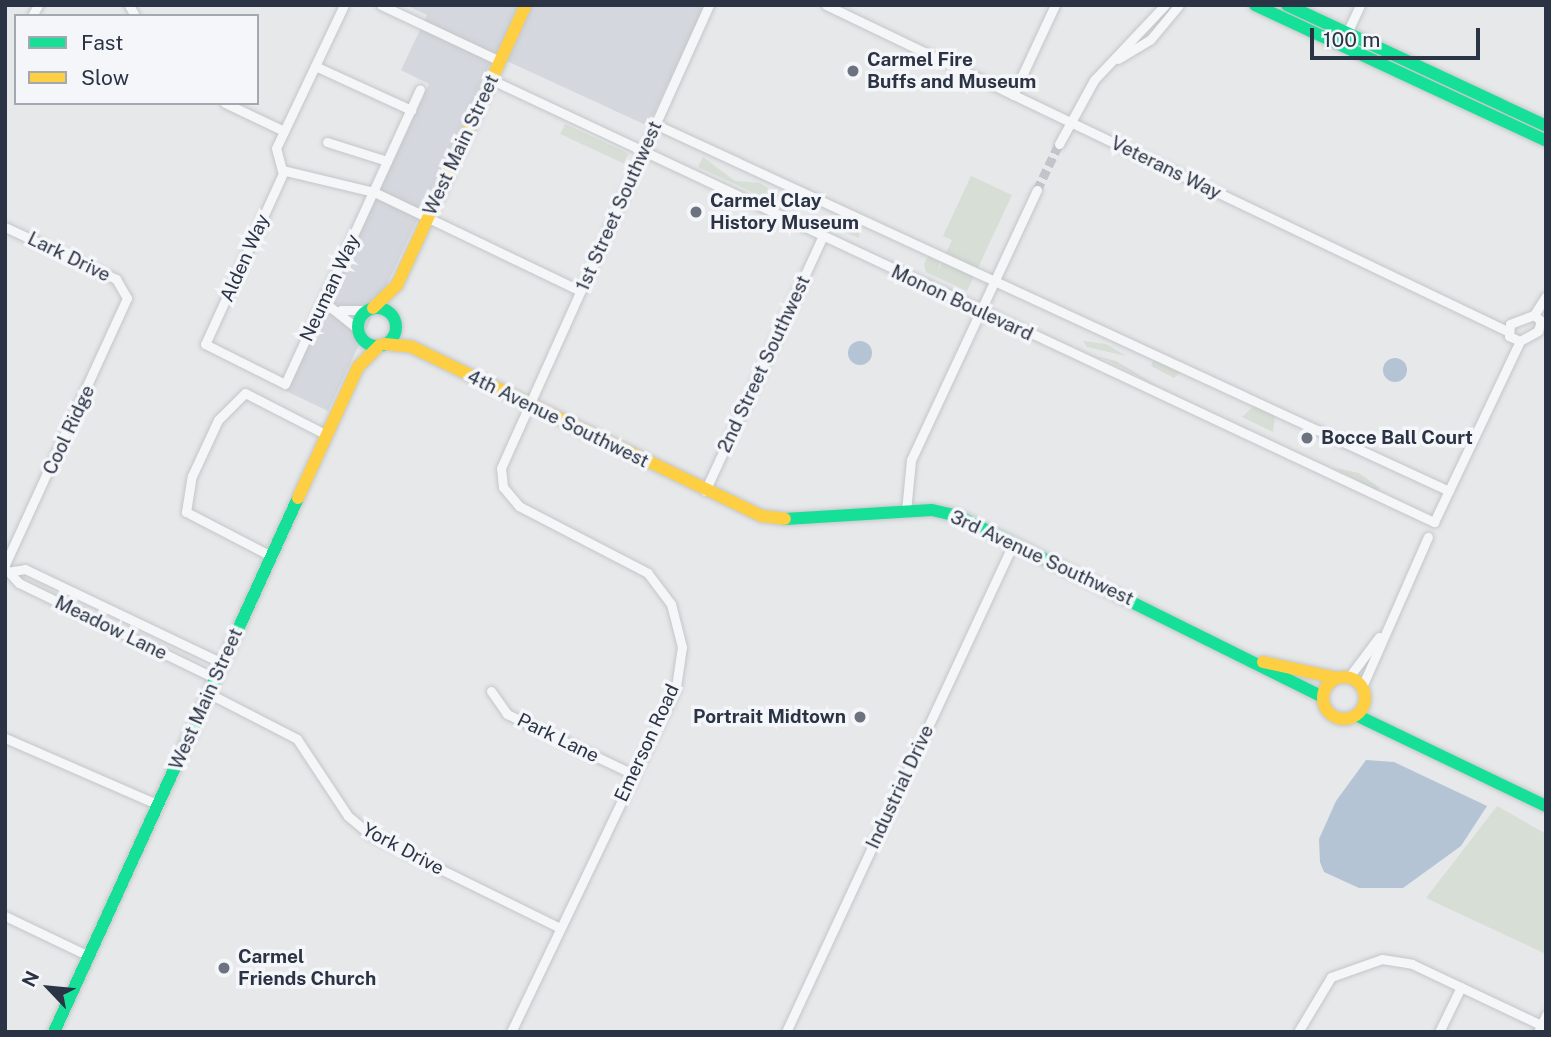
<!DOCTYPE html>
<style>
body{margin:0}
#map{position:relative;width:1551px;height:1037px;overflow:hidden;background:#e6e8ea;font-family:"Public Sans",sans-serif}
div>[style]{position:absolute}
.built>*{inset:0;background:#d4d7dd}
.green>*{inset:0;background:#d6ded6;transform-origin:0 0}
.water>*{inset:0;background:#b4c4d5}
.round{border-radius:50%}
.street-tunnel>*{height:9px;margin-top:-4.5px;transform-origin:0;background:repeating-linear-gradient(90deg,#c1c4c9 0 9px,transparent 0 13.5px)}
.roads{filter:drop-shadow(0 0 2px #c4c6c8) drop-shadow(0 0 2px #c4c6c8)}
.street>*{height:9px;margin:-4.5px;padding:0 4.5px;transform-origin:4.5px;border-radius:4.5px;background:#f5f6f7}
.fast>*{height:12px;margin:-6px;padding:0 6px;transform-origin:6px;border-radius:6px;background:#16e098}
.fast>.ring{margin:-6px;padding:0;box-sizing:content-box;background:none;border:12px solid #16e098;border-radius:50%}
.slow>*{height:12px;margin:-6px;padding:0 6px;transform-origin:6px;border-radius:6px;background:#ffcf43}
.slow>.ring{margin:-6px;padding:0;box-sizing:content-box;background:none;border:12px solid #ffcf43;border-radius:50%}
.dots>*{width:19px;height:19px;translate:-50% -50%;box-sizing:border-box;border:4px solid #f4f6f9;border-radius:50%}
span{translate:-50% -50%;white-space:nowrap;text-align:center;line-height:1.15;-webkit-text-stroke:7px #f4f6f9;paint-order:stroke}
.poi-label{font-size:19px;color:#2b3445;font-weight:700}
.left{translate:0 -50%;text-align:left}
.right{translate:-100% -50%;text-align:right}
.street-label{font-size:19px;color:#2b3445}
.frame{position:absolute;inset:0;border:7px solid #2b3445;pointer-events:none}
.legend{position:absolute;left:14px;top:14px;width:245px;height:91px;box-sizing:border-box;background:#f4f6f9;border:2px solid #a4a8b1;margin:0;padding:9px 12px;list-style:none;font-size:21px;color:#2b3445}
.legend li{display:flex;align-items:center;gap:14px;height:35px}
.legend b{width:35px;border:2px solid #a4a8b1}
.north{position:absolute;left:14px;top:953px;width:70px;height:70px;-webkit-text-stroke:5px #f4f6f9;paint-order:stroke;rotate:296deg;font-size:19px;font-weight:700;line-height:28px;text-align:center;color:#2b3445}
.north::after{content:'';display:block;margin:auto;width:24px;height:32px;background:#2b3445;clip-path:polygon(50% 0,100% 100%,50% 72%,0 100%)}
.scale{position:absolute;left:1310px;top:28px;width:170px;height:32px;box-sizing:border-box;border:4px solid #2b3445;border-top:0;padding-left:9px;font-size:21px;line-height:24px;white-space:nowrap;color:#2b3445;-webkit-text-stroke:5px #f4f6f9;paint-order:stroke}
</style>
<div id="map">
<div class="built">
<i style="clip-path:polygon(406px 5px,705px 5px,648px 126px,494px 55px,328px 411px,286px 391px,429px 84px,401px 70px,427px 15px)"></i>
</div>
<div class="green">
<i style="left:565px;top:124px;width:70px;height:11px;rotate:25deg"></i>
<i style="clip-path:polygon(703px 157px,735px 181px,760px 183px,780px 196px,776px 203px,698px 167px)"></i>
<i style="clip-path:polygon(971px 176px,1012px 195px,967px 291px,926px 272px,924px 264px,928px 256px,940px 262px,938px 271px,952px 240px,943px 236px)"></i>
<i style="clip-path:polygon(838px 220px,860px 230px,859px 238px,834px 228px)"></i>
<i style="clip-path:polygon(1083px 341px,1106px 344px,1126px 356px,1087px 347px)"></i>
<i style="clip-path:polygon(1085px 354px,1116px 361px,1161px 388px,1106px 360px)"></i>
<i style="clip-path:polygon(1154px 358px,1182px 371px,1174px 378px,1151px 366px)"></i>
<i style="clip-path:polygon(1254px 406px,1275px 416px,1273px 432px,1242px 417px)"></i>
<i style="clip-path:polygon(1335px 468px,1359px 473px,1380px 488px,1377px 491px)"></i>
<i style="clip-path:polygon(1497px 806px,1546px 834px,1546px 954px,1426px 898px)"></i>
</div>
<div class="water">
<i class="round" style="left:848px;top:341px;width:24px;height:24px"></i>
<i class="round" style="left:1383px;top:358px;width:24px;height:24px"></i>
<i style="clip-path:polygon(1366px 760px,1394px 762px,1487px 806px,1461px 846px,1403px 888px,1359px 888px,1324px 872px,1320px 862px,1319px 839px,1336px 801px)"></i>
</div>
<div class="street-tunnel">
<i style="left:1037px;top:190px;width:51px;rotate:-64.4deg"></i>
</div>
<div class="roads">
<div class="street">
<i style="left:129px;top:5px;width:13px;rotate:61deg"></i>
<i style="left:344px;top:5px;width:158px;rotate:115.4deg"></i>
<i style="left:276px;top:148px;width:23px;rotate:75deg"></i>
<i style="left:282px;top:170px;width:95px;rotate:13.4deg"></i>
<i style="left:374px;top:192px;width:229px;rotate:25.6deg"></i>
<i style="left:381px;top:5px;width:132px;rotate:25.2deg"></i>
<i style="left:826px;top:5px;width:755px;rotate:25.58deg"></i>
<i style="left:32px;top:16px;width:13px;rotate:-61deg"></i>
<i style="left:1347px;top:33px;width:31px;rotate:-65deg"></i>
<i style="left:1118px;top:59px;width:37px;rotate:-31deg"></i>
<i style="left:1150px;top:40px;width:45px;rotate:-50.4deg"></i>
<i style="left:315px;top:66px;width:106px;rotate:24.6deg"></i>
<i style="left:492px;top:80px;width:1041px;rotate:25.14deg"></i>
<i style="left:1434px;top:522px;width:200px;rotate:-64.6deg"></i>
<i style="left:1013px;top:95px;width:99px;rotate:-65deg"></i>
<i style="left:225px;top:103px;width:65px;rotate:25.4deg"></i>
<i style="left:657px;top:125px;width:872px;rotate:24.8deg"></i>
<i style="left:327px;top:142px;width:63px;rotate:17.6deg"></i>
<i style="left:1059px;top:144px;width:73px;rotate:-61.3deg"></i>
<i style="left:1094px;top:80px;width:103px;rotate:-46.6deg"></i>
<i style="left:284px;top:171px;width:190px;rotate:114.5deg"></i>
<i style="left:205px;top:344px;width:89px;rotate:26.6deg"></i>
<i style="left:285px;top:384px;width:324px;rotate:-65.4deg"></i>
<i style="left:5px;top:227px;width:123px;rotate:25.1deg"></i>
<i style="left:116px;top:279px;width:22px;rotate:60deg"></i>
<i style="left:127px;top:298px;width:293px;rotate:114.6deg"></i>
<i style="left:324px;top:302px;width:43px;rotate:38.5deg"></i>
<i style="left:341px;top:310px;width:28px"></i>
<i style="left:1534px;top:315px;width:9px;rotate:41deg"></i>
<i style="left:1541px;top:321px;width:10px;rotate:107deg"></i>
<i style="left:1538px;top:331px;width:21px;rotate:151deg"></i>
<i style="left:1520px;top:341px;width:12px;rotate:-156deg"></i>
<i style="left:1509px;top:336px;width:12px;rotate:-85deg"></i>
<i style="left:1510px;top:324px;width:26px;rotate:-21deg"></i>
<i style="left:1534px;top:315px;width:22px;rotate:-58deg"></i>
<i style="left:705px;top:491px;width:279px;rotate:-65.2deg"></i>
<i style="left:906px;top:511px;width:51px;rotate:-84.4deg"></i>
<i style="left:911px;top:460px;width:298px;rotate:-65deg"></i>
<i style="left:271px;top:556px;width:96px;rotate:-152.6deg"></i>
<i style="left:186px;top:512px;width:36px;rotate:-81deg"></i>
<i style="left:192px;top:476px;width:62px;rotate:-65.1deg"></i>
<i style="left:218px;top:420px;width:38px;rotate:-45deg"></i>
<i style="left:245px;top:393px;width:92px;rotate:27.1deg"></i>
<i style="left:5px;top:568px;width:21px;rotate:47deg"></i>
<i style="left:19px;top:583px;width:218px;rotate:25.9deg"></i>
<i style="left:13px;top:571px;width:12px;rotate:-9deg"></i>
<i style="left:25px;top:569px;width:218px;rotate:25.5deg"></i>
<i style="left:1349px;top:677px;width:50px;rotate:-53.1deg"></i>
<i style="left:1362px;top:687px;width:164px;rotate:-66.3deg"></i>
<i style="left:491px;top:691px;width:28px;rotate:55deg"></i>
<i style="left:507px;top:714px;width:140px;rotate:25.5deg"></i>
<i style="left:208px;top:693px;width:100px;rotate:27.3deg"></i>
<i style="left:297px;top:739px;width:92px;rotate:56.5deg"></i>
<i style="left:348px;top:816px;width:30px;rotate:40deg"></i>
<i style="left:371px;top:835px;width:208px;rotate:26.2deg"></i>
<i style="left:5px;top:738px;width:168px;rotate:23.5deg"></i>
<i style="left:5px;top:916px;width:93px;rotate:25.5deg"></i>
<i style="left:511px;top:1032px;width:382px;rotate:-64.4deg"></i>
<i style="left:676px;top:687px;width:40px;rotate:-81.5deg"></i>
<i style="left:682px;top:647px;width:44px;rotate:-104.3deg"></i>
<i style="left:671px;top:604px;width:39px;rotate:-127deg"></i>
<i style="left:648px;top:573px;width:145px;rotate:-152.6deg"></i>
<i style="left:519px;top:506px;width:25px;rotate:-130deg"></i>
<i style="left:503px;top:487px;width:19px;rotate:-96deg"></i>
<i style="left:501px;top:468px;width:508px;rotate:-65.81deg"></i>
<i style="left:786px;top:1032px;width:540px;rotate:-65.05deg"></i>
<i style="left:1298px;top:1032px;width:64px;rotate:-59deg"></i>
<i style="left:1331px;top:977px;width:54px;rotate:-19.4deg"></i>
<i style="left:1382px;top:959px;width:30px;rotate:9deg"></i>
<i style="left:1412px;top:964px;width:143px;rotate:25.3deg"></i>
<i style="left:1439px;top:1032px;width:50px;rotate:-63.9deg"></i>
<i style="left:1538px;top:1032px;width:19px;rotate:-65deg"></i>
</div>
<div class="fast">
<i style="left:1255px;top:5px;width:321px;rotate:25deg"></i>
<i style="left:1287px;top:5px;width:286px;rotate:25deg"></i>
<i class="ring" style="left:358px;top:308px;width:26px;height:26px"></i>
<i style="left:785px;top:519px;width:147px;rotate:-3.5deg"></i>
<i style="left:932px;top:510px;width:27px;rotate:13deg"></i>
<i style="left:958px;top:516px;width:407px;rotate:26.4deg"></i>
<i style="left:1358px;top:716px;width:208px;rotate:25.6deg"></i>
<i style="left:54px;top:1032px;width:587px;rotate:-65.44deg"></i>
</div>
<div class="slow">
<i style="left:373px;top:308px;width:33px;rotate:-44deg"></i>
<i style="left:397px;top:285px;width:308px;rotate:-65.3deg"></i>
<i style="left:385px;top:344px;width:27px;rotate:6deg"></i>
<i style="left:412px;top:347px;width:389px;rotate:25.8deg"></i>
<i style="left:762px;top:516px;width:23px;rotate:7deg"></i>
<i style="left:298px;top:498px;width:144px;rotate:-65.4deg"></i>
<i style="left:358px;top:367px;width:31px;rotate:-45deg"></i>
<i style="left:1263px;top:662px;width:76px;rotate:12.2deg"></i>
<i class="ring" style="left:1323px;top:677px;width:30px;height:30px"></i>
</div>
</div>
<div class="dots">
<i style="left:853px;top:71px;background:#6c737f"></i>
<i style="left:696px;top:212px;background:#6c737f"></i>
<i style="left:1307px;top:438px;background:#6c737f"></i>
<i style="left:860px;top:717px;background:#6c737f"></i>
<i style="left:224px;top:968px;background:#6c737f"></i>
</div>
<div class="poi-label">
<span class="left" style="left:867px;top:71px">Carmel Fire<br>Buffs and Museum</span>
<span class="left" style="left:710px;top:212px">Carmel Clay<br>History Museum</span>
<span class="left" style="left:1321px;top:438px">Bocce Ball Court</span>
<span class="right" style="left:846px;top:717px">Portrait Midtown</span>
<span class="left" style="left:238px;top:968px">Carmel<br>Friends Church</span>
</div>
<div class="street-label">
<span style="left:461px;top:145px;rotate:-65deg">West Main Street</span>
<span style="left:1166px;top:168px;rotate:26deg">Veterans Way</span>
<span style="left:619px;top:206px;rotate:-66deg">1st Street Southwest</span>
<span style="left:69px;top:257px;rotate:26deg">Lark Drive</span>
<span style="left:245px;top:258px;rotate:-66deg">Alden Way</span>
<span style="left:330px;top:288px;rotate:-65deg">Neuman Way</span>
<span style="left:962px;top:303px;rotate:25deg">Monon Boulevard</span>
<span style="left:764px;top:364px;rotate:-65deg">2nd Street Southwest</span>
<span style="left:558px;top:419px;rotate:26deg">4th Avenue Southwest</span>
<span style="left:69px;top:430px;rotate:-65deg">Cool Ridge</span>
<span style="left:1042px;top:558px;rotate:25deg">3rd Avenue Southwest</span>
<span style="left:111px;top:628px;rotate:26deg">Meadow Lane</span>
<span style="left:206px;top:699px;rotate:-66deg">West Main Street</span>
<span style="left:558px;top:738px;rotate:26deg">Park Lane</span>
<span style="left:647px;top:743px;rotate:-65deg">Emerson Road</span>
<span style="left:900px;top:787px;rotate:-65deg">Industrial Drive</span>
<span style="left:403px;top:849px;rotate:28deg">York Drive</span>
</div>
<div class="frame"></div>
<ul class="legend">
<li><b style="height:9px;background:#16e098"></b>Fast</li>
<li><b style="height:9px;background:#ffcf43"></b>Slow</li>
</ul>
<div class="north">N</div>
<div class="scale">100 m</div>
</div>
